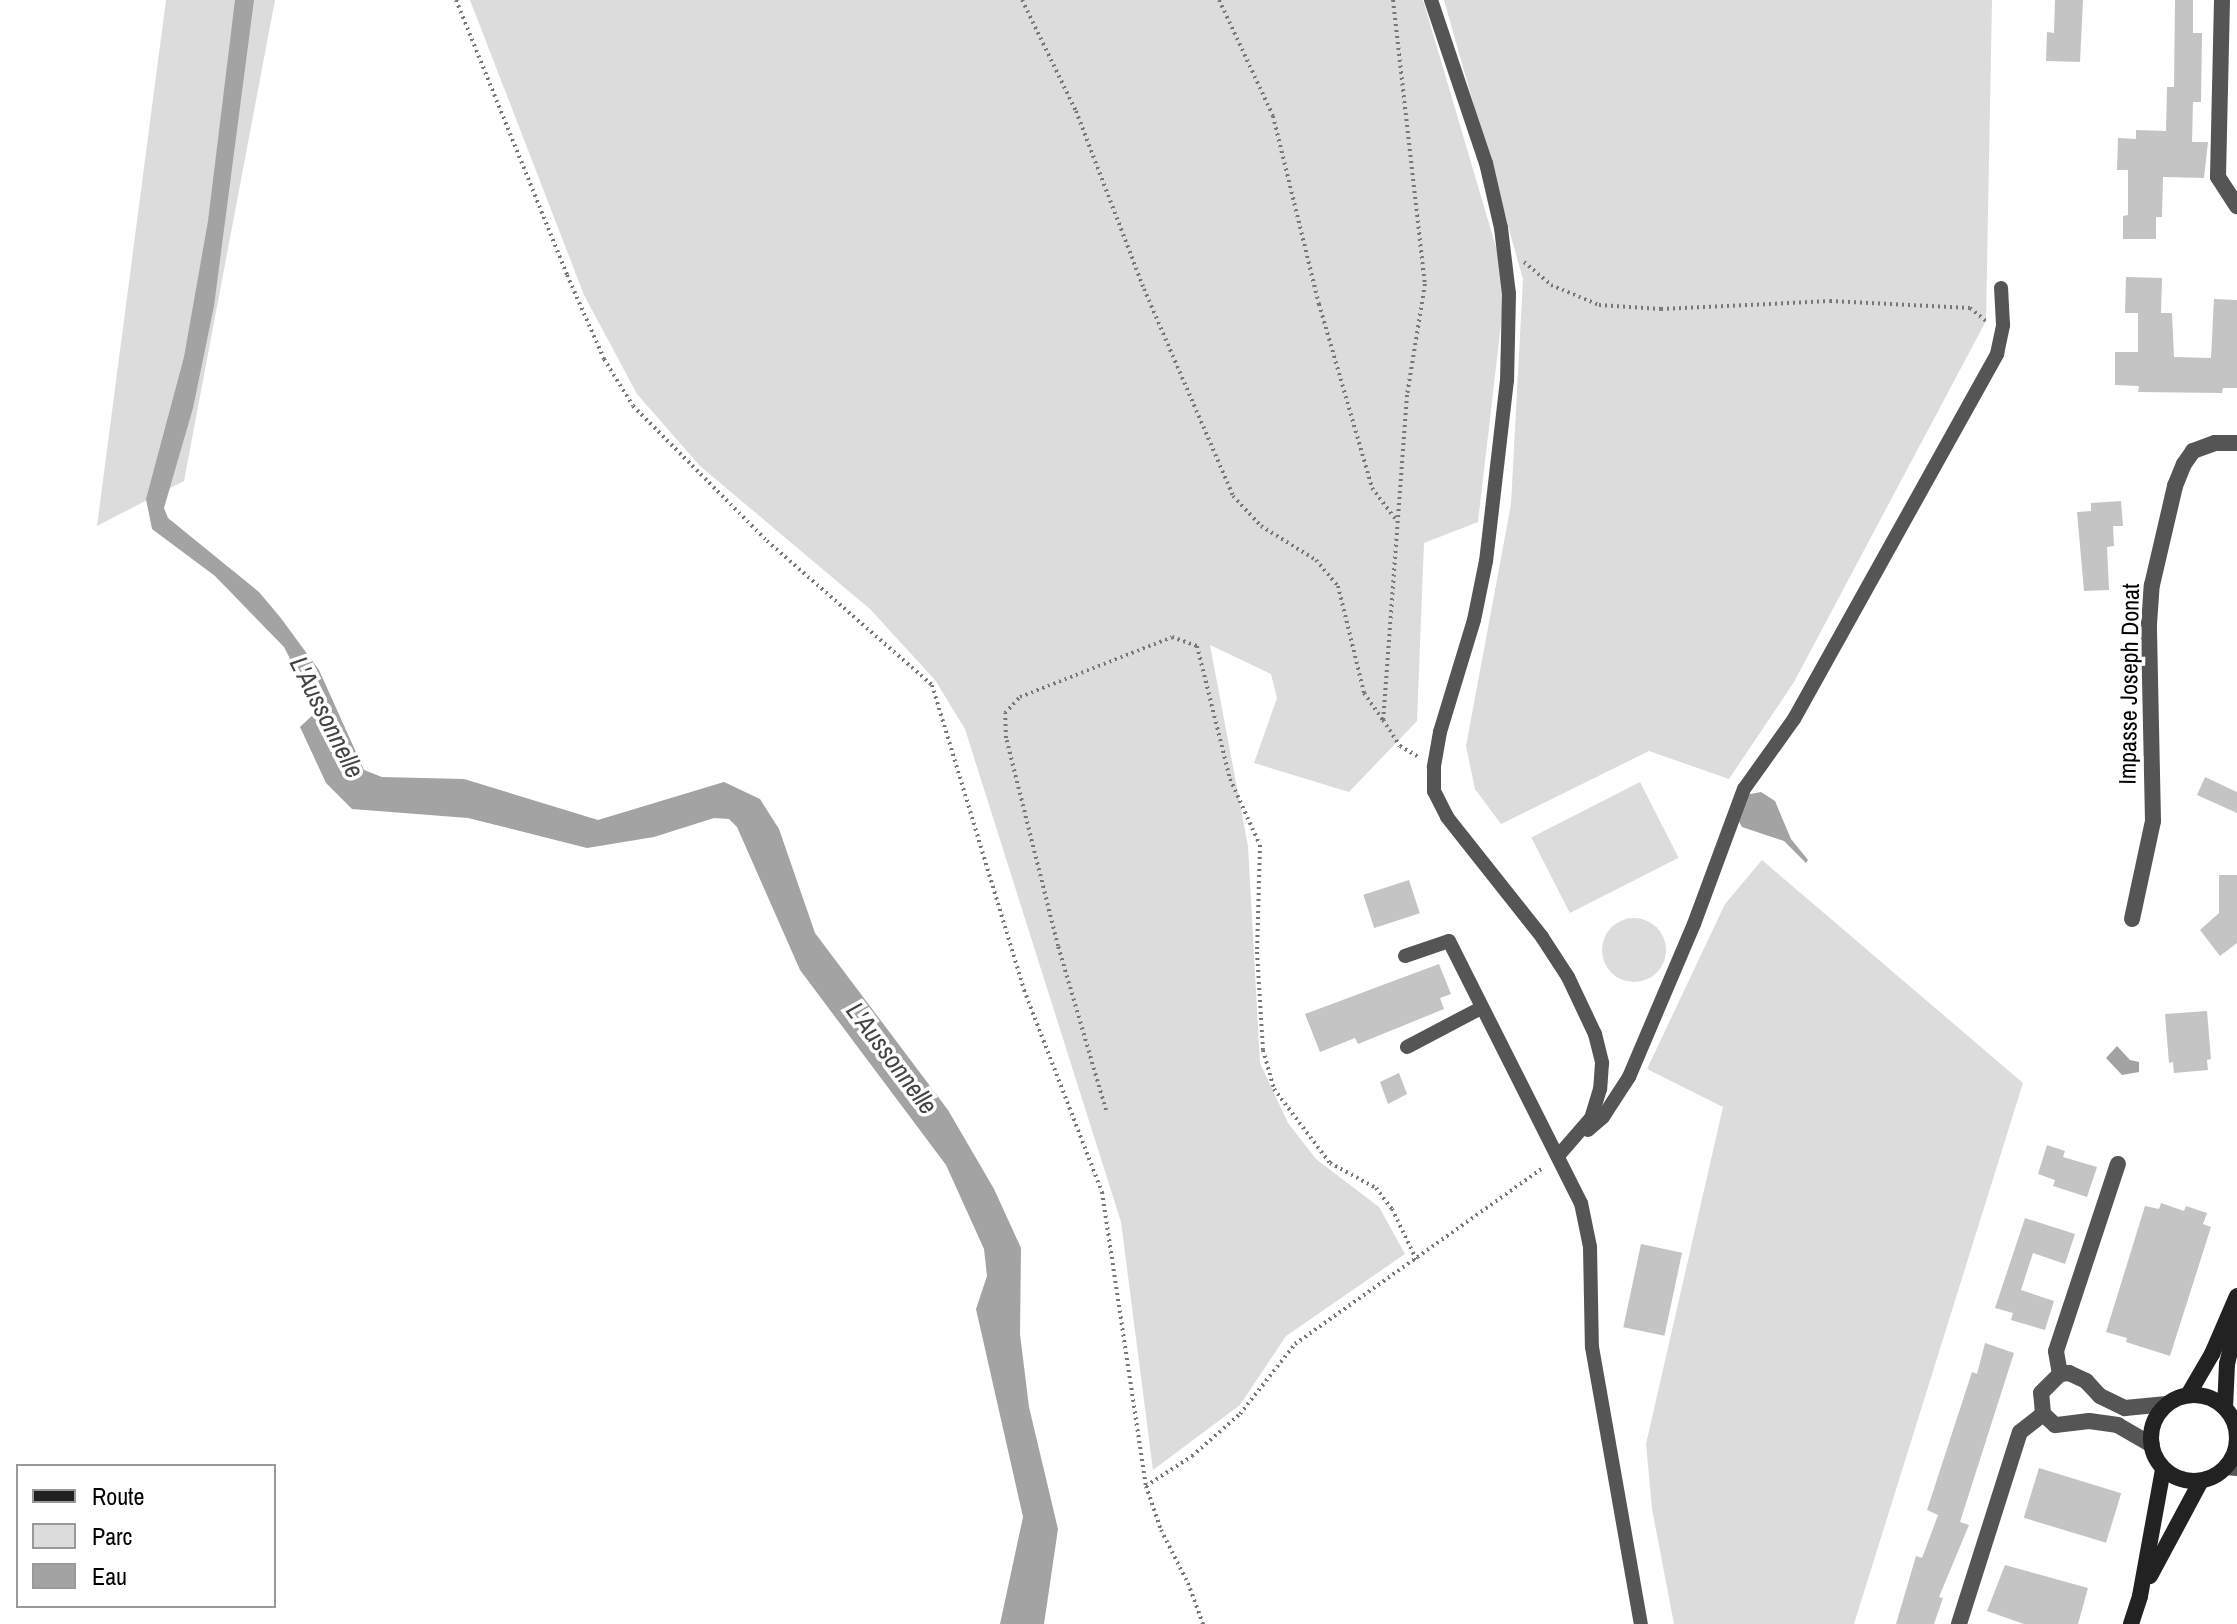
<!DOCTYPE html>
<style>
body{margin:0}
#map{position:relative;width:2237px;height:1624px;overflow:hidden;background:#fff;font-family:"Archivo Narrow",sans-serif}
div>[style]{position:absolute}
.green>*{inset:0;background:#dcdcdc;transform-origin:0 0}
.round{border-radius:50%}
.water>*{inset:0;background:#a3a3a3}
.building>*{inset:0;background:#c4c4c4;transform-origin:0 0}
.path>*{height:4px;margin-top:-2px;transform-origin:0;background:repeating-linear-gradient(90deg,#777 0 2px,transparent 0 6px)}
.service>*{height:14px;margin:-7px;padding:0 7px;transform-origin:7px;border-radius:7px;background:#555}
.minor>*{height:16px;margin:-8px;padding:0 8px;transform-origin:8px;border-radius:8px;background:#555}
.secondary>*{height:16px;margin:-8px;padding:0 8px;transform-origin:8px;border-radius:8px;background:#222}
.secondary>.ring{margin:-8px;padding:0;box-sizing:content-box;background:none;border:16px solid #222;border-radius:50%}
span{translate:-50% -50%;white-space:nowrap;text-align:center;line-height:1.15;-webkit-text-stroke:7px #fff;paint-order:stroke}
.street-label{font-size:24px;color:#000}
.water-label{font-size:26px;color:#444;font-style:italic}
.legend{position:absolute;left:16px;top:1464px;width:260px;height:144px;box-sizing:border-box;background:#fff;border:2px solid #999;margin:0;padding:10px 14px;list-style:none;font-size:24px;color:#000}
.legend li{display:flex;align-items:center;gap:16px;height:40px}
.legend b{width:40px;border:2px solid #999}
</style>
<div id="map">
<div class="green">
<i style="clip-path:polygon(166px 0,275px 0,184px 481px,97px 526px)"></i>
<i style="clip-path:polygon(470px 0,1423px 0,1506px 281px,1478px 522px,1424px 543px,1417px 721px,1349px 792px,1254px 763px,1277px 698px,1271px 674px,1210px 645px,1248px 846px,1260px 1063px,1288px 1123px,1316px 1159px,1379px 1207px,1405px 1254px,1286px 1336px,1240px 1405px,1153px 1470px,1121px 1222px,965px 729px,935px 680px,870px 609px,700px 466px,637px 394px,584px 295px)"></i>
<i style="clip-path:polygon(1444px 0,1992px 0,1986px 321px,1794px 682px,1729px 779px,1649px 751px,1501px 824px,1475px 789px,1466px 746px,1511px 504px,1523px 279px)"></i>
<i style="left:1640px;top:782px;width:85px;height:122px;rotate:63deg"></i>
<i style="clip-path:polygon(1762px 860px,2023px 1083px,1854px 1624px,1674px 1624px,1652px 1509px,1646px 1444px,1723px 1107px,1647px 1069px,1725px 904px)"></i>
<i class="round" style="left:1602px;top:918px;width:64px;height:64px"></i>
</div>
<div class="water">
<i style="clip-path:polygon(235px 0,254px 0,214px 306px,193px 408px,164px 508px,168px 518px,259px 592px,280px 617px,319px 670px,364px 770px,382px 777px,464px 779px,598px 820px,724px 782px,760px 799px,779px 829px,815px 933px,948px 1110px,994px 1189px,1021px 1248px,1020px 1334px,1029px 1407px,1058px 1529px,1044px 1624px,1000px 1624px,1023px 1517px,976px 1309px,987px 1276px,984px 1249px,946px 1165px,800px 970px,737px 827px,729px 819px,714px 818px,654px 837px,587px 848px,468px 818px,352px 809px,326px 783px,300px 727px,317px 711px,284px 647px,215px 576px,152px 529px,146px 499px,184px 357px,208px 221px)"></i>
<i style="clip-path:polygon(1761px 792px,1775px 801px,1791px 839px,1808px 860px,1806px 863px,1784px 841px,1742px 827px,1737px 818px,1745px 795px)"></i>
<i style="clip-path:polygon(2117px 1046px,2130px 1060px,2139px 1062px,2139px 1072px,2122px 1075px,2106px 1058px)"></i>
</div>
<div class="building">
<i style="clip-path:polygon(2055px 0,2083px 0,2080px 62px,2046px 61px,2047px 32px,2054px 33px)"></i>
<i style="clip-path:polygon(2175px 0,2193px 0,2193px 33px,2202px 33px,2201px 102px,2193px 102px,2192px 142px,2208px 142px,2204px 178px,2163px 177px,2162px 217px,2156px 217px,2156px 239px,2123px 239px,2123px 216px,2128px 215px,2128px 170px,2117px 170px,2118px 138px,2136px 139px,2136px 130px,2166px 131px,2167px 87px,2174px 87px)"></i>
<i style="clip-path:polygon(2126px 277px,2162px 278px,2161px 313px,2172px 313px,2174px 357px,2211px 358px,2214px 299px,2237px 300px,2237px 388px,2223px 388px,2222px 393px,2138px 392px,2139px 386px,2115px 385px,2115px 352px,2138px 352px,2138px 313px,2125px 313px)"></i>
<i style="clip-path:polygon(2121px 501px,2123px 526px,2113px 526px,2114px 546px,2107px 547px,2109px 590px,2084px 591px,2077px 512px,2091px 511px,2091px 503px)"></i>
<i style="clip-path:polygon(2205px 777px,2237px 792px,2237px 813px,2197px 795px)"></i>
<i style="clip-path:polygon(2219px 875px,2237px 875px,2237px 943px,2220px 956px,2200px 930px,2219px 913px)"></i>
<i style="left:1409px;top:880px;width:35px;height:48px;rotate:72deg"></i>
<i style="clip-path:polygon(1439px 964px,1451px 994px,1440px 998px,1444px 1009px,1358px 1044px,1355px 1038px,1320px 1052px,1305px 1014px)"></i>
<i style="clip-path:polygon(2207px 1011px,2211px 1059px,2207px 1060px,2208px 1070px,2174px 1073px,2173px 1062px,2169px 1063px,2165px 1014px)"></i>
<i style="clip-path:polygon(1399px 1073px,1407px 1094px,1388px 1104px,1380px 1082px)"></i>
<i style="clip-path:polygon(2047px 1145px,2065px 1151px,2063px 1157px,2097px 1167px,2087px 1197px,2053px 1186px,2055px 1180px,2038px 1174px)"></i>
<i style="clip-path:polygon(2161px 1203px,2184px 1211px,2186px 1206px,2207px 1213px,2203px 1224px,2211px 1227px,2170px 1356px,2126px 1342px,2127px 1338px,2106px 1332px,2145px 1206px,2159px 1209px)"></i>
<i style="clip-path:polygon(2025px 1218px,2075px 1234px,2065px 1264px,2033px 1253px,2021px 1290px,2054px 1301px,2045px 1330px,2011px 1320px,2013px 1313px,1995px 1308px)"></i>
<i style="left:1641px;top:1244px;width:42px;height:85px;rotate:12deg"></i>
<i style="clip-path:polygon(1985px 1343px,2014px 1353px,1960px 1522px,1969px 1525px,1939px 1597px,1943px 1598px,1934px 1624px,1896px 1624px,1916px 1556px,1922px 1558px,1938px 1515px,1927px 1510px,1972px 1372px,1977px 1374px)"></i>
<i style="left:2039px;top:1468px;width:86px;height:52px;rotate:17deg"></i>
<i style="clip-path:polygon(2005px 1565px,2088px 1588px,2078px 1624px,2024px 1624px,1987px 1611px)"></i>
</div>
<div class="path">
<i style="left:456px;top:0;width:297px;rotate:68deg"></i>
<i style="left:567px;top:275px;width:92px;rotate:66.2deg"></i>
<i style="left:604px;top:359px;width:55px;rotate:58.3deg"></i>
<i style="left:633px;top:406px;width:190px;rotate:45.2deg"></i>
<i style="left:767px;top:541px;width:219px;rotate:41.1deg"></i>
<i style="left:932px;top:685px;width:319px;rotate:73.2deg"></i>
<i style="left:1024px;top:990px;width:217px;rotate:68.9deg"></i>
<i style="left:1102px;top:1192px;width:297px;rotate:81.5deg"></i>
<i style="left:1146px;top:1486px;width:46px;rotate:71.2deg"></i>
<i style="left:1161px;top:1530px;width:59px;rotate:63deg"></i>
<i style="left:1188px;top:1583px;width:44px;rotate:69.9deg"></i>
<i style="left:1022px;top:0;width:123px;rotate:64.1deg"></i>
<i style="left:1076px;top:111px;width:191px;rotate:69.1deg"></i>
<i style="left:1144px;top:289px;width:225px;rotate:66.7deg"></i>
<i style="left:1233px;top:496px;width:41px;rotate:47deg"></i>
<i style="left:1261px;top:526px;width:65px;rotate:31.7deg"></i>
<i style="left:1316px;top:560px;width:34px;rotate:50deg"></i>
<i style="left:1338px;top:586px;width:110px;rotate:76.3deg"></i>
<i style="left:1364px;top:693px;width:33px;rotate:55deg"></i>
<i style="left:1219px;top:0;width:128px;rotate:65deg"></i>
<i style="left:1273px;top:116px;width:194px;rotate:76.3deg"></i>
<i style="left:1319px;top:304px;width:191px;rotate:73.9deg"></i>
<i style="left:1372px;top:488px;width:41px;rotate:52.9deg"></i>
<i style="left:1393px;top:0;width:286px;rotate:83.6deg"></i>
<i style="left:1425px;top:284px;width:112px;rotate:99.2deg"></i>
<i style="left:1407px;top:395px;width:326px;rotate:94.2deg"></i>
<i style="left:1383px;top:720px;width:31px;rotate:57deg"></i>
<i style="left:1400px;top:746px;width:21px;rotate:31deg"></i>
<i style="left:1524px;top:262px;width:35px;rotate:40deg"></i>
<i style="left:1551px;top:285px;width:52px;rotate:22.6deg"></i>
<i style="left:1599px;top:305px;width:62px;rotate:3.7deg"></i>
<i style="left:1661px;top:309px;width:169px;rotate:-2.7deg"></i>
<i style="left:1830px;top:301px;width:140px;rotate:2.9deg"></i>
<i style="left:1970px;top:308px;width:21px;rotate:39deg"></i>
<i style="left:1106px;top:1110px;width:171px;rotate:-106.3deg"></i>
<i style="left:1058px;top:946px;width:214px;rotate:-104deg"></i>
<i style="left:1006px;top:738px;width:25px;rotate:-92deg"></i>
<i style="left:1005px;top:713px;width:22px;rotate:-47deg"></i>
<i style="left:1020px;top:697px;width:163px;rotate:-21.5deg"></i>
<i style="left:1172px;top:637px;width:27px;rotate:20deg"></i>
<i style="left:1197px;top:646px;width:137px;rotate:76.1deg"></i>
<i style="left:1230px;top:779px;width:72px;rotate:65.6deg"></i>
<i style="left:1260px;top:845px;width:107px;rotate:91.6deg"></i>
<i style="left:1257px;top:952px;width:98px;rotate:86.5deg"></i>
<i style="left:1263px;top:1050px;width:41px;rotate:74.2deg"></i>
<i style="left:1274px;top:1089px;width:93px;rotate:52.9deg"></i>
<i style="left:1330px;top:1163px;width:52px;rotate:28.5deg"></i>
<i style="left:1376px;top:1188px;width:26px;rotate:53deg"></i>
<i style="left:1392px;top:1209px;width:58px;rotate:64.3deg"></i>
<i style="left:1146px;top:1486px;width:55px;rotate:-33.1deg"></i>
<i style="left:1192px;top:1456px;width:64px;rotate:-41.2deg"></i>
<i style="left:1240px;top:1414px;width:89px;rotate:-51.8deg"></i>
<i style="left:1295px;top:1344px;width:305px;rotate:-35.4deg"></i>
</div>
<div class="service">
<i style="left:1431px;top:0;width:172px;rotate:71.4deg"></i>
<i style="left:1486px;top:163px;width:67px;rotate:77deg"></i>
<i style="left:1501px;top:228px;width:66px;rotate:83.1deg"></i>
<i style="left:1509px;top:294px;width:86px;rotate:91.3deg"></i>
<i style="left:1507px;top:380px;width:182px;rotate:96.6deg"></i>
<i style="left:1486px;top:561px;width:60px;rotate:101.5deg"></i>
<i style="left:1474px;top:620px;width:117px;rotate:106.9deg"></i>
<i style="left:1440px;top:732px;width:36px;rotate:100deg"></i>
<i style="left:1434px;top:767px;width:24px;rotate:90deg"></i>
<i style="left:1434px;top:791px;width:29px;rotate:63deg"></i>
<i style="left:1447px;top:817px;width:153px;rotate:51.6deg"></i>
<i style="left:1542px;top:937px;width:48px;rotate:57deg"></i>
<i style="left:1568px;top:977px;width:63px;rotate:64.7deg"></i>
<i style="left:1595px;top:1034px;width:30px;rotate:76deg"></i>
<i style="left:1602px;top:1063px;width:26px;rotate:94deg"></i>
<i style="left:1600px;top:1089px;width:30px;rotate:107deg"></i>
<i style="left:1591px;top:1118px;width:49px;rotate:130.9deg"></i>
<i style="left:1405px;top:956px;width:46px;rotate:-18.8deg"></i>
<i style="left:1449px;top:941px;width:293px;rotate:63.3deg"></i>
<i style="left:1581px;top:1203px;width:45px;rotate:78.4deg"></i>
<i style="left:1590px;top:1247px;width:100px;rotate:88.9deg"></i>
<i style="left:1592px;top:1347px;width:281px;rotate:80deg"></i>
<i style="left:1407px;top:1047px;width:84px;rotate:-27.8deg"></i>
<i style="left:1588px;top:1130px;width:20px;rotate:-41deg"></i>
<i style="left:1603px;top:1117px;width:48px;rotate:-57deg"></i>
<i style="left:1629px;top:1077px;width:166px;rotate:-67deg"></i>
<i style="left:1694px;top:924px;width:144px;rotate:-69.7deg"></i>
<i style="left:1744px;top:789px;width:86px;rotate:-54.5deg"></i>
<i style="left:1794px;top:719px;width:418px;rotate:-60.9deg"></i>
<i style="left:1997px;top:354px;width:30px;rotate:-78deg"></i>
<i style="left:2003px;top:325px;width:37px;rotate:-93deg"></i>
</div>
<div class="minor">
<i style="left:2222px;top:0;width:177px;rotate:91.3deg"></i>
<i style="left:2218px;top:177px;width:35px;rotate:57deg"></i>
<i style="left:2132px;top:919px;width:100px;rotate:-77.9deg"></i>
<i style="left:2153px;top:821px;width:197px;rotate:-91.2deg"></i>
<i style="left:2149px;top:624px;width:39px;rotate:-86deg"></i>
<i style="left:2152px;top:585px;width:102px;rotate:-76.9deg"></i>
<i style="left:2175px;top:486px;width:24px;rotate:-68deg"></i>
<i style="left:2184px;top:464px;width:16px;rotate:-55deg"></i>
<i style="left:2193px;top:451px;width:23px;rotate:-20deg"></i>
<i style="left:2215px;top:443px;width:22px"></i>
<i style="left:2060px;top:1374px;width:23px;rotate:-100deg"></i>
<i style="left:2056px;top:1351px;width:197px;rotate:-71.7deg"></i>
<i style="left:2152px;top:1445px;width:39px;rotate:-150deg"></i>
<i style="left:2118px;top:1425px;width:29px;rotate:-172deg"></i>
<i style="left:2089px;top:1421px;width:34px;rotate:173deg"></i>
<i style="left:2055px;top:1425px;width:16px;rotate:-137deg"></i>
<i style="left:2043px;top:1414px;width:21px;rotate:-95deg"></i>
<i style="left:2041px;top:1393px;width:27px;rotate:-45deg"></i>
<i style="left:2060px;top:1374px;width:9px;rotate:-6deg"></i>
<i style="left:2069px;top:1373px;width:19px;rotate:25deg"></i>
<i style="left:2086px;top:1381px;width:21px;rotate:47deg"></i>
<i style="left:2100px;top:1396px;width:28px;rotate:26deg"></i>
<i style="left:2125px;top:1408px;width:42px;rotate:-5.4deg"></i>
<i style="left:2226px;top:1467px;width:11px;rotate:5deg"></i>
<i style="left:1959px;top:1624px;width:201px;rotate:-72.4deg"></i>
<i style="left:2020px;top:1432px;width:29px;rotate:-38deg"></i>
</div>
<div class="secondary">
<i style="left:2188px;top:1395px;width:48px;rotate:-59.7deg"></i>
<i style="left:2212px;top:1354px;width:63px;rotate:-66.7deg"></i>
<i class="ring" style="left:2151px;top:1395px;width:70px;height:70px"></i>
<i style="left:2225px;top:1408px;width:44px;rotate:-87.4deg"></i>
<i style="left:2227px;top:1364px;width:42px;rotate:-76.3deg"></i>
<i style="left:2150px;top:1576px;width:108px;rotate:-61.8deg"></i>
<i style="left:2131px;top:1624px;width:29px;rotate:-72deg"></i>
<i style="left:2140px;top:1596px;width:129px;rotate:-79.7deg"></i>
</div>
<div class="street-label">
<span style="left:2129px;top:684px;rotate:-89deg">Impasse Joseph Donat</span>
</div>
<div class="water-label">
<span style="left:327px;top:717px;rotate:63deg">L'Aussonnelle</span>
<span style="left:892px;top:1058px;rotate:53deg">L'Aussonnelle</span>
</div>
<ul class="legend">
<li><b style="height:10px;background:#222"></b>Route</li>
<li><b style="height:22px;background:#dcdcdc"></b>Parc</li>
<li><b style="height:22px;background:#a3a3a3"></b>Eau</li>
</ul>
</div>
